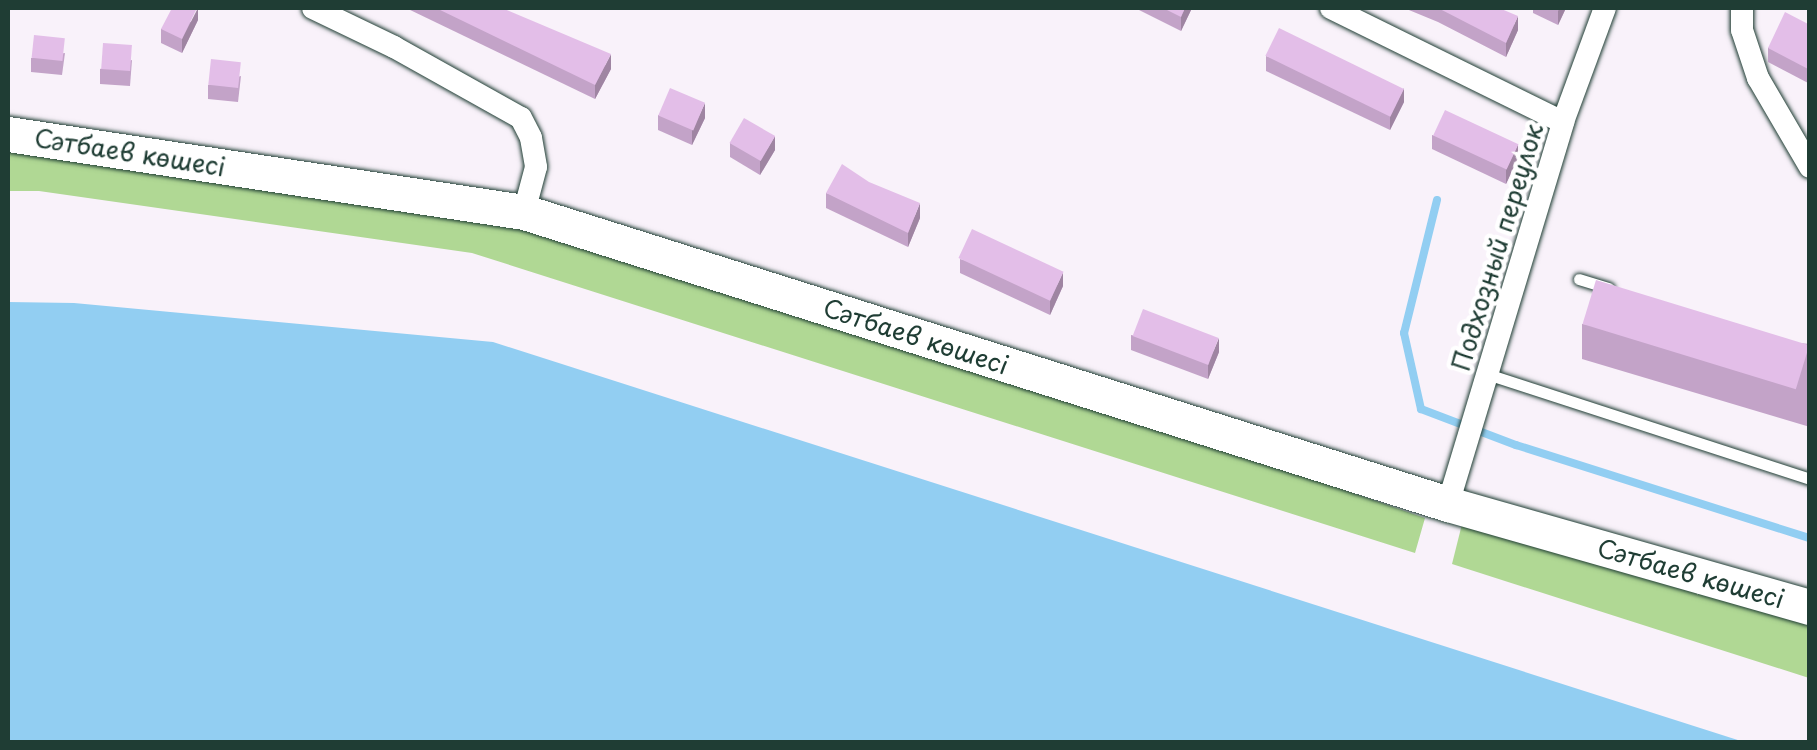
<!DOCTYPE html>
<meta charset="utf-8">
<style>
body{margin:0}
#map{position:relative;width:1817px;height:750px;overflow:hidden;background:#f9f2fa;font-family:"Playpen Sans",sans-serif}
div>[style]{position:absolute}
.green>*{inset:0;background:#b0d894}
.water>*{inset:0;background:#92cef2}
.stream>*{height:8px;margin:-4px;padding:0 4px;transform-origin:4px;border-radius:4px;background:#92cef2}
.roads{filter:drop-shadow(0 0 2px #1f3d34) drop-shadow(0 0 2px #1f3d34)}
.lane>*{height:11px;margin:-5.5px;padding:0 5.5px;transform-origin:5.5px;border-radius:5.5px;background:#fff}
.street>*{height:22px;margin:-11px;padding:0 11px;transform-origin:11px;border-radius:11px;background:#fff}
.primary>*{height:35px;margin:-17.5px;padding:0 17.5px;transform-origin:17.5px;border-radius:17.5px;background:#fff}
.wall>*{inset:0;background:#c3a3c8}
.shaded-wall>*{inset:0;background:#9f85a2}
.building>*{inset:0;background:#e3bee8;transform-origin:0 0}
span{translate:-50% -50%;white-space:nowrap;text-align:center;line-height:1.15;-webkit-text-stroke:9px #fff;paint-order:stroke}
.street-label{font-size:25px;color:#1f3d34}
.frame{position:absolute;inset:0;border:10px solid #1f3d34;pointer-events:none}
</style>
<div id="map">
<div class="green">
<i style="clip-path:polygon(8px 147px,428px 205px,693px 264px,1425px 518px,1415px 553px,472px 253px,39px 191px,8px 191px)"></i>
<i style="clip-path:polygon(1462px 524px,1809px 624px,1809px 678px,1452px 564px)"></i>
</div>
<div class="water">
<i style="clip-path:polygon(8px 302px,74px 303px,493px 342px,1744px 742px,8px 742px)"></i>
</div>
<div class="stream">
<i style="left:1437px;top:200px;width:137px;rotate:103.9deg"></i>
<i style="left:1404px;top:333px;width:78px;rotate:77.4deg"></i>
<i style="left:1421px;top:409px;width:102px;rotate:20.8deg"></i>
<i style="left:1516px;top:445px;width:308px;rotate:17.6deg"></i>
</div>
<div class="roads">
<div class="lane">
<i style="left:1579px;top:279px;width:31px;rotate:17deg"></i>
<i style="left:1487px;top:374px;width:340px;rotate:18deg"></i>
</div>
<div class="street">
<i style="left:313px;top:8px;width:90px;rotate:25.7deg"></i>
<i style="left:394px;top:47px;width:145px;rotate:29.2deg"></i>
<i style="left:521px;top:118px;width:22px;rotate:63deg"></i>
<i style="left:531px;top:138px;width:29px;rotate:80deg"></i>
<i style="left:536px;top:167px;width:47px;rotate:104.9deg"></i>
<i style="left:1331px;top:8px;width:258px;rotate:26.2deg"></i>
<i style="left:1742px;top:8px;width:22px;rotate:90deg"></i>
<i style="left:1742px;top:30px;width:51px;rotate:71.6deg"></i>
<i style="left:1758px;top:78px;width:103px;rotate:59.7deg"></i>
<i style="left:1448px;top:504px;width:399px;rotate:-73.2deg"></i>
<i style="left:1563px;top:122px;width:121px;rotate:-69.8deg"></i>
</div>
<div class="primary">
<i style="left:8px;top:134px;width:522px;rotate:8.6deg"></i>
<i style="left:524px;top:212px;width:969px;rotate:17.54deg"></i>
<i style="left:1448px;top:504px;width:376px;rotate:15.9deg"></i>
</div>
</div>
<div class="wall">
<i style="clip-path:polygon(406px 8px,502px 8px,611px 69px,595px 99px)"></i>
<i style="clip-path:polygon(1135px 8px,1192px 8px,1181px 31px)"></i>
<i style="clip-path:polygon(1404px 8px,1499px 8px,1518px 30px,1506px 57px,1438px 22px)"></i>
<i style="clip-path:polygon(1533px 8px,1566px 8px,1558px 25px,1533px 13px)"></i>
<i style="clip-path:polygon(198px 20px,182px 53px,161px 43px,161px 29px)"></i>
<i style="clip-path:polygon(1810px 25px,1810px 84px,1768px 62px,1768px 48px)"></i>
<i style="clip-path:polygon(65px 53px,62px 75px,31px 72px,31px 58px)"></i>
<i style="clip-path:polygon(1266px 56px,1404px 102px,1390px 130px,1266px 71px)"></i>
<i style="clip-path:polygon(132px 60px,130px 86px,100px 84px,100px 69px)"></i>
<i style="clip-path:polygon(241px 76px,238px 102px,208px 99px,208px 85px)"></i>
<i style="clip-path:polygon(658px 115px,705px 118px,692px 145px,658px 130px)"></i>
<i style="clip-path:polygon(1432px 135px,1518px 158px,1506px 184px,1432px 149px)"></i>
<i style="clip-path:polygon(730px 143px,775px 150px,760px 175px,730px 157px)"></i>
<i style="clip-path:polygon(826px 193px,920px 218px,908px 247px,826px 208px)"></i>
<i style="clip-path:polygon(960px 259px,1063px 286px,1050px 315px,960px 273px)"></i>
<i style="clip-path:polygon(1582px 324px,1810px 344px,1810px 427px,1582px 359px)"></i>
<i style="clip-path:polygon(1131px 335px,1219px 352px,1208px 379px,1131px 350px)"></i>
</div>
<div class="shaded-wall">
<i style="clip-path:polygon(198px 8px,198px 20px,182px 53px,182px 39px)"></i>
<i style="clip-path:polygon(1185px 8px,1192px 8px,1181px 31px,1181px 17px)"></i>
<i style="clip-path:polygon(1560px 8px,1566px 8px,1558px 25px,1558px 11px)"></i>
<i style="clip-path:polygon(1518px 16px,1518px 30px,1506px 57px,1506px 43px)"></i>
<i style="clip-path:polygon(611px 54px,611px 69px,595px 99px,595px 85px)"></i>
<i style="clip-path:polygon(1404px 88px,1404px 102px,1390px 130px,1390px 115px)"></i>
<i style="clip-path:polygon(705px 103px,705px 118px,692px 145px,692px 131px)"></i>
<i style="clip-path:polygon(775px 136px,775px 150px,760px 175px,760px 161px)"></i>
<i style="clip-path:polygon(1518px 144px,1518px 158px,1506px 184px,1506px 170px)"></i>
<i style="clip-path:polygon(920px 203px,920px 218px,908px 247px,908px 233px)"></i>
<i style="clip-path:polygon(1063px 272px,1063px 286px,1050px 315px,1050px 301px)"></i>
<i style="clip-path:polygon(1219px 338px,1219px 352px,1208px 379px,1208px 364px)"></i>
</div>
<div class="building">
<i style="clip-path:polygon(172px 8px,197px 8px,182px 39px,161px 29px)"></i>
<i style="clip-path:polygon(436px 8px,502px 8px,611px 54px,595px 85px)"></i>
<i style="clip-path:polygon(1163px 8px,1185px 8px,1181px 17px)"></i>
<i style="clip-path:polygon(1438px 8px,1499px 8px,1518px 16px,1506px 43px)"></i>
<i style="clip-path:polygon(1785px 12px,1810px 25px,1810px 70px,1768px 48px)"></i>
<i style="left:1279px;top:28px;width:139px;height:31px;rotate:26deg"></i>
<i style="left:34px;top:35px;width:31px;height:23px;rotate:6deg"></i>
<i style="left:103px;top:43px;width:29px;height:26px;rotate:4deg"></i>
<i style="left:211px;top:59px;width:30px;height:26px;rotate:6deg"></i>
<i style="left:670px;top:88px;width:38px;height:30px;rotate:23deg"></i>
<i style="left:1445px;top:110px;width:81px;height:28px;rotate:25deg"></i>
<i style="left:744px;top:118px;width:36px;height:29px;rotate:30deg"></i>
<i style="clip-path:polygon(842px 164px,869px 182px,920px 203px,908px 233px,826px 193px)"></i>
<i style="left:972px;top:229px;width:101px;height:32px;rotate:25deg"></i>
<i style="left:1596px;top:280px;width:223px;height:46px;rotate:17deg"></i>
<i style="left:1143px;top:309px;width:81px;height:29px;rotate:21deg"></i>
</div>
<div class="street-label">
<span style="left:130px;top:152px;rotate:9deg">Сәтбаев көшесі</span>
<span style="left:1497px;top:247px;rotate:-73deg">Подхозный переулок</span>
<span style="left:916px;top:336px;rotate:18deg">Сәтбаев көшесі</span>
<span style="left:1691px;top:573px;rotate:16deg">Сәтбаев көшесі</span>
</div>
<div class="frame"></div>
</div>
